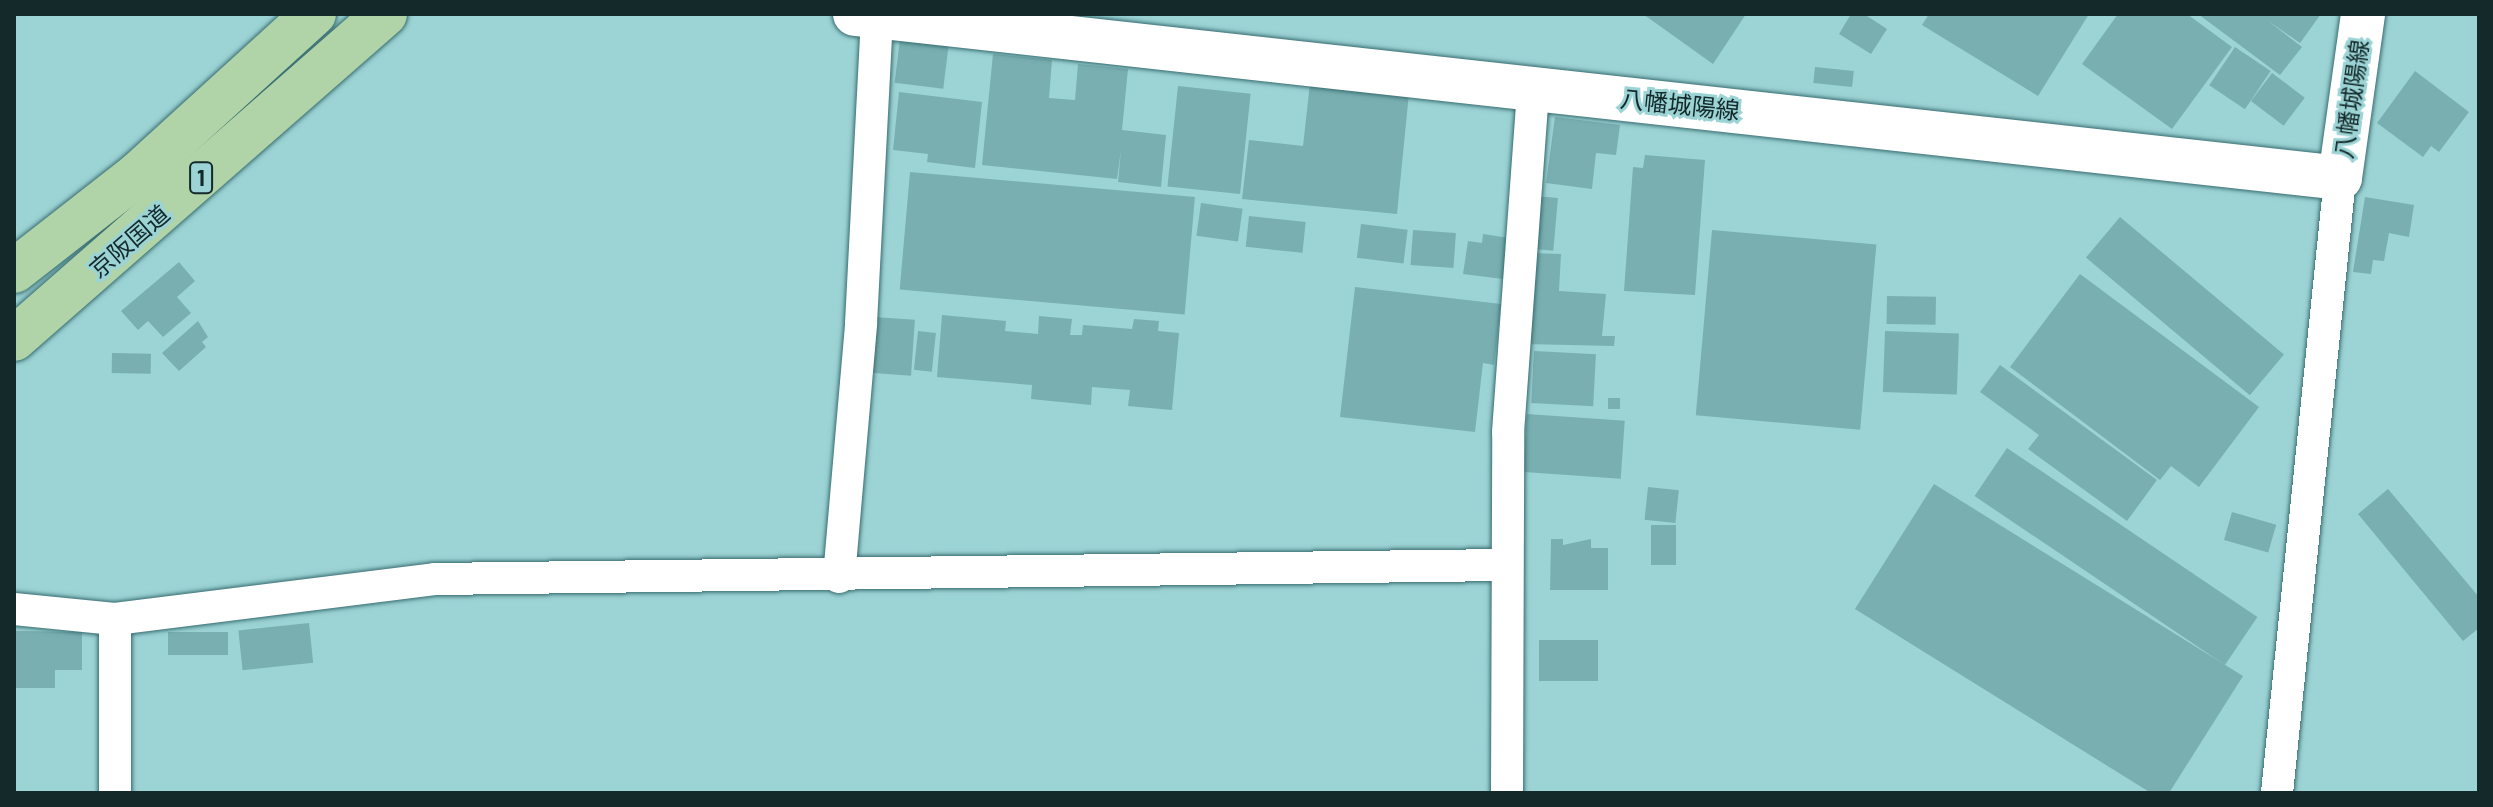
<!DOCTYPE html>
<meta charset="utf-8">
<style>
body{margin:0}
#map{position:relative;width:2493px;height:807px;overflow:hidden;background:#9cd3d5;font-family:Barlow,"Noto Sans JP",sans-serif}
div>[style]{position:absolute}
.building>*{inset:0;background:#79afb1;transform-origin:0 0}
.roads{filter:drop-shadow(0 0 2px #386d70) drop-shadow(0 0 2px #386d70)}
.minor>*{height:32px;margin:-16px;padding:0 16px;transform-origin:16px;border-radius:16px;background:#fff}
.secondary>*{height:44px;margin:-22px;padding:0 22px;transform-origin:22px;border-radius:22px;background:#fff}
.trunk>*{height:44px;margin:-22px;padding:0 22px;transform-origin:22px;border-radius:22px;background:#b0d4a7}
span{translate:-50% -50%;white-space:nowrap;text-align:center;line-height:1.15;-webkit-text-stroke:6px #9cd3d5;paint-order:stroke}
.shield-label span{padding:2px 6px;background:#9cd3d5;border:2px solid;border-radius:6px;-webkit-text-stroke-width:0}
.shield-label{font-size:22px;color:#13292a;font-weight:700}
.street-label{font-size:24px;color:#13292a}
.frame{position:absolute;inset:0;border:16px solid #13292a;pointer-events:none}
</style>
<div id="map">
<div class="building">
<i style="clip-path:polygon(1643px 14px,1746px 14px,1713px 64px)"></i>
<i style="clip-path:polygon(1851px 14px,1864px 14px,1887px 29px,1871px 54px,1839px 34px)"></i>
<i style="clip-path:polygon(1929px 14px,2089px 14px,2038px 96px,1922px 25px)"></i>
<i style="clip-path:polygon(2118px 14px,2187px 14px,2232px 47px,2172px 129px,2082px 64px)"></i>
<i style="clip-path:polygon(2198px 14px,2271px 15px,2321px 14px,2300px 43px,2267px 20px,2302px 47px,2280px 75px)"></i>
<i style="left:900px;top:39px;width:49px;height:44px;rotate:7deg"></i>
<i style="left:2235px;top:47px;width:43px;height:46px;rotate:34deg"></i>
<i style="clip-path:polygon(993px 54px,1052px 60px,1049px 98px,1075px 100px,1078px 64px,1128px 69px,1122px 130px,1166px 135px,1161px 187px,1118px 182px,1121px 150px,1117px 179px,982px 165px)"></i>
<i style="left:1815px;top:67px;width:39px;height:16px;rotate:6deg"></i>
<i style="clip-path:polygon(2415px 71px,2469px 112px,2439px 152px,2431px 146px,2423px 157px,2377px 123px)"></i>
<i style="left:2272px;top:73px;width:41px;height:35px;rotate:37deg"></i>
<i style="clip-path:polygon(1310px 83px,1409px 93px,1397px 214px,1242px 199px,1249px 140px,1303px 146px)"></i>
<i style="left:1178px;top:86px;width:73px;height:101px;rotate:6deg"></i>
<i style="clip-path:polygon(899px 92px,982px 102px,975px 168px,927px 162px,928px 154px,893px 150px)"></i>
<i style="clip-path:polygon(1555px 117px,1620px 125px,1616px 155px,1596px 153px,1592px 189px,1546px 183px)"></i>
<i style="clip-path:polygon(1645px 155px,1705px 160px,1695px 295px,1624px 291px,1633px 167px,1643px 168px)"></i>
<i style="left:910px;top:172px;width:286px;height:118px;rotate:5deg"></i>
<i style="left:1536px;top:196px;width:22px;height:53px;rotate:5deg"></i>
<i style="clip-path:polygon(2365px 197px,2414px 205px,2409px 237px,2389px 233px,2384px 261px,2373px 260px,2371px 274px,2353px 272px)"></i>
<i style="left:1201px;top:203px;width:42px;height:33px;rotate:8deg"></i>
<i style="left:1249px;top:216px;width:57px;height:31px;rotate:6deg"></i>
<i style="left:2120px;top:217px;width:214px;height:53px;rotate:40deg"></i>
<i style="left:1361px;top:224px;width:47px;height:34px;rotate:7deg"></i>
<i style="left:1413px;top:230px;width:43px;height:35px;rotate:4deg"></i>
<i style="left:1712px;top:230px;width:165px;height:186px;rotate:5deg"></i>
<i style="clip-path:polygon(1483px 234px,1516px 239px,1503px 279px,1463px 274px,1468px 241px,1482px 243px)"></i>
<i style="clip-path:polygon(1531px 253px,1561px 254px,1559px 291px,1606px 294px,1602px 336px,1615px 336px,1614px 346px,1524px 344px)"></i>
<i style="clip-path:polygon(179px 262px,195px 281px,177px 297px,191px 313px,163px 337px,148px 321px,138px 330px,121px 311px)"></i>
<i style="clip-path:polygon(2080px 274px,2259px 407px,2199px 487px,2171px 466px,2160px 480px,2010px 367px)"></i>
<i style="clip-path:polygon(1355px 287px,1501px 304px,1494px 365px,1483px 363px,1475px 432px,1340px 417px)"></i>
<i style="left:1887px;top:296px;width:49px;height:28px;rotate:1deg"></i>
<i style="clip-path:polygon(942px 315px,1006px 321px,1005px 331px,1038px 334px,1039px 316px,1072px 319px,1070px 335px,1082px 335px,1083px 325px,1132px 329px,1134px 319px,1159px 321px,1158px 331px,1179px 333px,1172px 410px,1128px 406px,1130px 390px,1092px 387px,1091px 405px,1031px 399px,1032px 385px,937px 377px)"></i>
<i style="left:874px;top:317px;width:41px;height:56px;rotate:4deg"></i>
<i style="clip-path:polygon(198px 321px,208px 337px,202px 342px,206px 347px,179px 371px,162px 353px)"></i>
<i style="left:918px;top:331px;width:18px;height:39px;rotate:6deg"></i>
<i style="left:1885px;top:331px;width:74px;height:61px;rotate:2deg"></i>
<i style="left:1534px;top:351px;width:62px;height:52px;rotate:3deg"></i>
<i style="left:112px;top:353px;width:39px;height:20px;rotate:1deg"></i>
<i style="clip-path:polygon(2000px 365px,2157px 480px,2127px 521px,2028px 449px,2039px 435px,1980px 392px)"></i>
<i style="left:1608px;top:398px;width:12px;height:11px"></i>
<i style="left:1527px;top:414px;width:98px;height:58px;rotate:4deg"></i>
<i style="left:2007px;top:448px;width:302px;height:58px;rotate:34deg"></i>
<i style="clip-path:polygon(1934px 484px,2243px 676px,2169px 793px,2151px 793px,1855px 609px)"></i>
<i style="left:1648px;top:487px;width:31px;height:33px;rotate:6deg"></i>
<i style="clip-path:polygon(2388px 489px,2479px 597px,2479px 628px,2463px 641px,2358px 514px)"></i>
<i style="left:2232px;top:512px;width:46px;height:29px;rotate:16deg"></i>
<i style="left:1651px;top:525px;width:25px;height:40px"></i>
<i style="clip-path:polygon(1551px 539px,1563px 539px,1563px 545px,1591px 539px,1591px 548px,1608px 548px,1608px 590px,1550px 590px)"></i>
<i style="left:309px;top:623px;width:40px;height:71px;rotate:84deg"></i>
<i style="clip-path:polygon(16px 631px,82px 632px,82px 670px,55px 670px,55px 688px,16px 688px)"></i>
<i style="left:168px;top:632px;width:60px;height:23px"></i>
<i style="left:1539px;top:640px;width:59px;height:41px"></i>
</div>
<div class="roads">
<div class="minor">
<i style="left:839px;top:577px;width:255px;rotate:-85deg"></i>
<i style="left:861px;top:323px;width:306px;rotate:-87deg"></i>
<i style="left:14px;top:609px;width:101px;rotate:5.7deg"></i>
<i style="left:115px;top:619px;width:322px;rotate:-7.1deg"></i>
<i style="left:435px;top:579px;width:1069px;rotate:-0.75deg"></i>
<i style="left:115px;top:619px;width:174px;rotate:90deg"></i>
<i style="left:1507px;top:793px;width:361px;rotate:-89.8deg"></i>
<i style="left:1508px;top:432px;width:345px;rotate:-85.8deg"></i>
<i style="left:2277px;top:793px;width:618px;rotate:-84.15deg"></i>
</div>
<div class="secondary">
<i style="left:855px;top:14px;width:1494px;rotate:6.3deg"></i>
<i style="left:2340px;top:178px;width:166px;rotate:-82deg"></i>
</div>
<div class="trunk">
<i style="left:14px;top:271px;width:157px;rotate:-38deg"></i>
<i style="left:138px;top:174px;width:238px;rotate:-42.3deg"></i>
<i style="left:14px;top:339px;width:493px;rotate:-41.2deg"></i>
</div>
</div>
<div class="shield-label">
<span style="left:201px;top:178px">1</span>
</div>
<div class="street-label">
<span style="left:2351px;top:99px;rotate:-82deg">八幡城陽線</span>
<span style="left:1680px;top:104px;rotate:6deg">八幡城陽線</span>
<span style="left:129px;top:241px;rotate:-41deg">京阪国道</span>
</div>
<div class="frame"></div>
</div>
